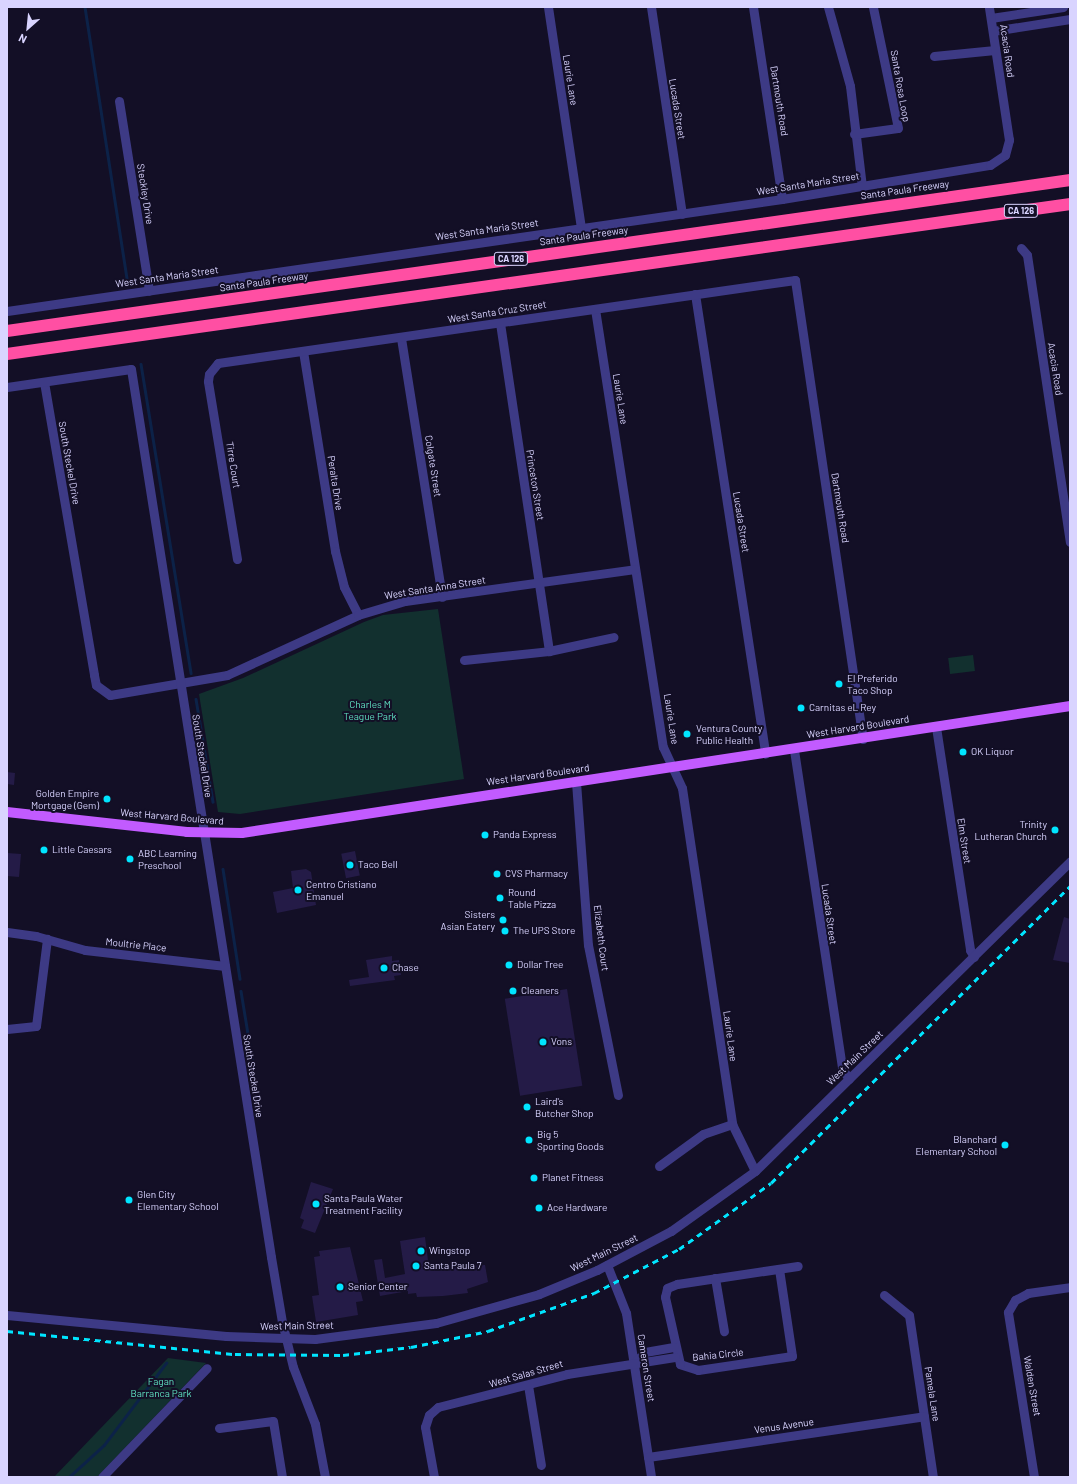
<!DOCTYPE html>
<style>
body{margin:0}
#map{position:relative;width:1077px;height:1484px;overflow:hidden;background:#130f26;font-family:Barlow,sans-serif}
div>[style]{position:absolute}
.green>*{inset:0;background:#12302f;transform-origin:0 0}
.stream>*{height:2.5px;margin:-1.25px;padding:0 1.25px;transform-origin:1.25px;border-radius:1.25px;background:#0c2248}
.building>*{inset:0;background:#241b47;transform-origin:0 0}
.minor>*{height:9px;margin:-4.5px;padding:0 4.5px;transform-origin:4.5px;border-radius:4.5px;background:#3d3a85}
.major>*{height:10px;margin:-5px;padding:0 5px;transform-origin:5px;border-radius:5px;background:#c25bff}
.highway>*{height:12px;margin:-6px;padding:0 6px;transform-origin:6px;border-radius:6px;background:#ff4fa3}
.rail>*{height:2.5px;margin-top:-1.25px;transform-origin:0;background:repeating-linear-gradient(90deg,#00e5ff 0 6px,transparent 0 11px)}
.dots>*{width:11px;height:11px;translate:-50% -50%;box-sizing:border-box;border:2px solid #130f26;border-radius:50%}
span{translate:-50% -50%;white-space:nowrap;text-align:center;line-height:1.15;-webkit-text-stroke:4px #130f26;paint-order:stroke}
.shield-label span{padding:1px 3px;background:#130f26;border:1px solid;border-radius:3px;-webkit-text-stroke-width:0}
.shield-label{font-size:9px;color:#d9d4ff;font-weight:700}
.street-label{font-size:10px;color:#d9d4ff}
.poi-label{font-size:10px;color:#d9d4ff}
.left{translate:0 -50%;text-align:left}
.right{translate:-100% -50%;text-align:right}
.park-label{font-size:10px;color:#5fe0c0}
.frame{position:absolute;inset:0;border:8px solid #d9d4ff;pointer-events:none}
.north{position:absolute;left:8px;top:8px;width:40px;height:40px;-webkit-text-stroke:3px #130f26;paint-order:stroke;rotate:207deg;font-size:11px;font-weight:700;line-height:16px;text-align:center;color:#d9d4ff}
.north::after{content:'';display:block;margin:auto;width:14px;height:18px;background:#d9d4ff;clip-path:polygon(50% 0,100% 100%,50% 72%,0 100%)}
</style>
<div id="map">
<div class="green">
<i style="clip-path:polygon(438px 609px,464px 779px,240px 814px,218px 812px,199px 694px,243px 678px,364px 622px,383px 615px)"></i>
<i style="left:973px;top:655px;width:16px;height:25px;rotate:83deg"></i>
<i style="clip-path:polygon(168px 1358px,206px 1363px,97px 1477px,54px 1477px)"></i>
</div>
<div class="stream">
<i style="left:85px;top:7px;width:280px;rotate:81.2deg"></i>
<i style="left:141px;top:364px;width:313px;rotate:80.8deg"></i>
<i style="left:196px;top:699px;width:104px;rotate:80.6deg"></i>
<i style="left:223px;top:869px;width:111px;rotate:81.2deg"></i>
<i style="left:241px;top:991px;width:74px;rotate:80.7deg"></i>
<i style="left:69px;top:1477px;width:47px;rotate:-42.4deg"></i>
<i style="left:104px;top:1445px;width:103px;rotate:-52.9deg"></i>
</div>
<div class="building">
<i style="clip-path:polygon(7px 772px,15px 773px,14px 785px,7px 784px)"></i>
<i style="left:355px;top:851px;width:25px;height:14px;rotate:79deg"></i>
<i style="clip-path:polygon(7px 853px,21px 854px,19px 877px,7px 876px)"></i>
<i style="clip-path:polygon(306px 869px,311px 872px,316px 905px,277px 913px,273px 892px,293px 888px,291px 871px)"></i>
<i style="clip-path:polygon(1064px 917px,1070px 919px,1070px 963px,1053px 960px)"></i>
<i style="clip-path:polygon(392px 956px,392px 961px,399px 960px,401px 975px,394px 976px,395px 980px,350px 986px,349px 980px,369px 977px,366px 960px)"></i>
<i style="left:567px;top:989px;width:98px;height:63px;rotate:81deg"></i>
<i style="clip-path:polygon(311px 1182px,333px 1189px,315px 1233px,301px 1228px,304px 1220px,300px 1218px)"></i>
<i style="clip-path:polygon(425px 1237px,429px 1268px,485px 1265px,488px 1282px,467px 1289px,468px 1293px,443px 1296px,417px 1297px,416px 1293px,408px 1294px,408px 1291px,380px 1296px,374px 1260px,382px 1259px,385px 1278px,405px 1274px,400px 1241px)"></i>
<i style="clip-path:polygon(350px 1247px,363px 1301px,356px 1302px,358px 1315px,316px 1322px,312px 1296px,319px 1295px,314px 1257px,320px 1256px,319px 1251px)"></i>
</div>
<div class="minor">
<i style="left:548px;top:7px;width:222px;rotate:81.5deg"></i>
<i style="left:651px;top:7px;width:209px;rotate:81.5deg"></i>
<i style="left:753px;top:7px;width:194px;rotate:81.4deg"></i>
<i style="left:828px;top:7px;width:82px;rotate:74.4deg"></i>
<i style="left:850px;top:86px;width:102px;rotate:83.2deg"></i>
<i style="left:991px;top:18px;width:73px;rotate:-8.7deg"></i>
<i style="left:993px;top:31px;width:78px;rotate:-8.9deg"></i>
<i style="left:934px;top:56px;width:61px;rotate:-5.6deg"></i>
<i style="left:119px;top:101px;width:192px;rotate:81deg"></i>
<i style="left:854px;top:134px;width:44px;rotate:-7.8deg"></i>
<i style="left:898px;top:128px;width:124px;rotate:-101.7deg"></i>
<i style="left:1021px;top:248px;width:9px;rotate:49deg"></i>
<i style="left:1027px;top:255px;width:290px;rotate:81.5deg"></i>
<i style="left:695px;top:294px;width:465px;rotate:81.3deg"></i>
<i style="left:595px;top:309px;width:443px;rotate:81.2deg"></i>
<i style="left:663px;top:747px;width:45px;rotate:65.1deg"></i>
<i style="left:682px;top:788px;width:340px;rotate:81.5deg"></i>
<i style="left:732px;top:1124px;width:52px;rotate:63.9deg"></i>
<i style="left:7px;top:311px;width:783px;rotate:-8.22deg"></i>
<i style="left:782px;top:199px;width:211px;rotate:-9.3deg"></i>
<i style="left:990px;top:165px;width:18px;rotate:-34deg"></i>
<i style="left:1005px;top:155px;width:16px;rotate:-75deg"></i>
<i style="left:1009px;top:140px;width:134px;rotate:-98.6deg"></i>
<i style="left:500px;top:323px;width:332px;rotate:81.5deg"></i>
<i style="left:401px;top:338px;width:262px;rotate:81deg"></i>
<i style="left:303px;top:351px;width:203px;rotate:80.9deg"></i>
<i style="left:335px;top:551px;width:37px;rotate:76deg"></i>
<i style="left:344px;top:587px;width:31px;rotate:63deg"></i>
<i style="left:44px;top:382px;width:297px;rotate:80.3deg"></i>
<i style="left:94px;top:675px;width:10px;rotate:79deg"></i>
<i style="left:96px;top:685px;width:17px;rotate:36deg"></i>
<i style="left:110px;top:695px;width:119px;rotate:-9.7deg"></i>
<i style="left:227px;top:675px;width:144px;rotate:-24.6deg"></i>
<i style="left:358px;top:615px;width:49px;rotate:-16.6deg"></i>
<i style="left:405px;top:601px;width:232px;rotate:-7.9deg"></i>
<i style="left:7px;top:387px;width:125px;rotate:-8.3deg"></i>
<i style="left:131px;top:369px;width:899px;rotate:81.04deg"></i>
<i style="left:271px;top:1257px;width:66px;rotate:80.4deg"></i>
<i style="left:282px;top:1322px;width:46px;rotate:76.3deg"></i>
<i style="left:293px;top:1367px;width:61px;rotate:68.9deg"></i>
<i style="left:315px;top:1424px;width:54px;rotate:79.3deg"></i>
<i style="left:237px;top:559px;width:180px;rotate:-99.3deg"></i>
<i style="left:208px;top:381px;width:7px;rotate:-82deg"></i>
<i style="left:209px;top:374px;width:14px;rotate:-51deg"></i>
<i style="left:218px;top:363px;width:583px;rotate:-8.19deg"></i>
<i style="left:795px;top:280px;width:464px;rotate:81.6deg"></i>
<i style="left:464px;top:660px;width:85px;rotate:-6deg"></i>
<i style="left:549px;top:651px;width:66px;rotate:-12.2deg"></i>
<i style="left:936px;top:727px;width:226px;rotate:81.3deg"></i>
<i style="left:970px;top:950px;width:8px;rotate:60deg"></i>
<i style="left:794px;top:750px;width:322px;rotate:81.4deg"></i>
<i style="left:842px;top:1068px;width:13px;rotate:58deg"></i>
<i style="left:576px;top:782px;width:163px;rotate:85.8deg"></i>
<i style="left:588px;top:945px;width:153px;rotate:78.7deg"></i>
<i style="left:7px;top:932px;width:29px;rotate:8deg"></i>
<i style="left:36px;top:936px;width:51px;rotate:15.9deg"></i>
<i style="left:85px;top:950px;width:141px;rotate:6.5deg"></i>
<i style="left:7px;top:1029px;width:29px;rotate:-6deg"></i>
<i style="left:36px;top:1026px;width:88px;rotate:-82.8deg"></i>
<i style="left:659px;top:1166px;width:54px;rotate:-36deg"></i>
<i style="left:703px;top:1134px;width:31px;rotate:-19deg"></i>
<i style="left:607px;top:1265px;width:52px;rotate:68.4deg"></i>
<i style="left:626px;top:1313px;width:166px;rotate:81.3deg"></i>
<i style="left:779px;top:1269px;width:88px;rotate:81.5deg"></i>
<i style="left:792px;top:1356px;width:95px;rotate:171.5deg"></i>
<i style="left:698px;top:1370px;width:19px;rotate:-162deg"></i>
<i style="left:680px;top:1364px;width:69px;rotate:-102.6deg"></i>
<i style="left:665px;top:1297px;width:9px;rotate:-77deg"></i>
<i style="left:667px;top:1288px;width:11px;rotate:-22deg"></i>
<i style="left:677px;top:1284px;width:122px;rotate:-8.5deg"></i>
<i style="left:715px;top:1278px;width:54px;rotate:80.4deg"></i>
<i style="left:884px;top:1295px;width:32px;rotate:39deg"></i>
<i style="left:909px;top:1315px;width:164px;rotate:81.6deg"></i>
<i style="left:7px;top:1315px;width:220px;rotate:5.5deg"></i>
<i style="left:226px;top:1336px;width:89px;rotate:1.9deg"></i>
<i style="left:315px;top:1339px;width:122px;rotate:-7.5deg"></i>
<i style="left:436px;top:1323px;width:107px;rotate:-15.7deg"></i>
<i style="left:539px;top:1294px;width:63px;rotate:-22.5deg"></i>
<i style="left:597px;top:1270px;width:84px;rotate:-27.8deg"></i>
<i style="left:671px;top:1231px;width:103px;rotate:-35.5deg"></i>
<i style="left:755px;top:1171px;width:442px;rotate:-44.5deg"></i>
<i style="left:634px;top:1363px;width:16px;rotate:-45deg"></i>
<i style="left:645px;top:1352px;width:29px;rotate:-10deg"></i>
<i style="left:528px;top:1385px;width:81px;rotate:80.8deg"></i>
<i style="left:219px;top:1428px;width:54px;rotate:-7.4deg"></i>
<i style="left:273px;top:1421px;width:57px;rotate:80.9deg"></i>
<i style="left:648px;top:1457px;width:279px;rotate:-8.4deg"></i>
<i style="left:102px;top:1477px;width:151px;rotate:-46.1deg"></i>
<i style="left:434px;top:1477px;width:51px;rotate:-100.2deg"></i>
<i style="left:425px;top:1427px;width:13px;rotate:-72deg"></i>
<i style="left:429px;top:1415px;width:12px;rotate:-42deg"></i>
<i style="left:438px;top:1407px;width:133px;rotate:-14.3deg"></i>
<i style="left:567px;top:1374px;width:109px;rotate:-8.9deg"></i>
<i style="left:1034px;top:1477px;width:167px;rotate:-99deg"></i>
<i style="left:1008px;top:1312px;width:14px;rotate:-60deg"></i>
<i style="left:1015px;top:1300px;width:15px;rotate:-28deg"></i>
<i style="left:1028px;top:1293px;width:42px;rotate:-8.1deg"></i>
</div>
<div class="major">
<i style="left:7px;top:812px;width:181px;rotate:6.3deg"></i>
<i style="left:187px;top:832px;width:55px;rotate:1deg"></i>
<i style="left:242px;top:833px;width:838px;rotate:-8.72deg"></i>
</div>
<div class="highway">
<i style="left:7px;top:331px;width:1074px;rotate:-8.08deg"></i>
<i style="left:7px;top:354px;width:1074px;rotate:-8.03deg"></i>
</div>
<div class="rail">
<i style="left:7px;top:1331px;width:229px;rotate:5.8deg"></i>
<i style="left:235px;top:1354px;width:108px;rotate:0.5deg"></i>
<i style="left:343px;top:1355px;width:68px;rotate:-6.7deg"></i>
<i style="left:411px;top:1347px;width:79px;rotate:-11.7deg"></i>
<i style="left:488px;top:1331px;width:113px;rotate:-19.7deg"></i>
<i style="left:594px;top:1293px;width:96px;rotate:-27.4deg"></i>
<i style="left:679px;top:1249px;width:113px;rotate:-35.7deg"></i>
<i style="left:771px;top:1183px;width:421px;rotate:-44.8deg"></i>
</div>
<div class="dots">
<i style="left:839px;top:684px;background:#00e5ff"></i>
<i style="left:801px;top:708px;background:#00e5ff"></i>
<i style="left:687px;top:734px;background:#00e5ff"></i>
<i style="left:963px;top:752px;background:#00e5ff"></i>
<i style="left:107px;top:799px;background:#00e5ff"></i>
<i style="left:1055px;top:830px;background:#00e5ff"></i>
<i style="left:485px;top:835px;background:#00e5ff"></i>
<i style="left:44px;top:850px;background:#00e5ff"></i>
<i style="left:130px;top:859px;background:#00e5ff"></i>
<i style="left:350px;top:865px;background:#00e5ff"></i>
<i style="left:497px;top:874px;background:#00e5ff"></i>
<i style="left:298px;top:890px;background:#00e5ff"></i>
<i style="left:500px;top:898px;background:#00e5ff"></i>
<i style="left:503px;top:920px;background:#00e5ff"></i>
<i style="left:505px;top:931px;background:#00e5ff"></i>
<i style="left:509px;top:965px;background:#00e5ff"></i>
<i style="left:384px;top:968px;background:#00e5ff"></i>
<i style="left:513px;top:991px;background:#00e5ff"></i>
<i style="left:543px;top:1042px;background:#00e5ff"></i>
<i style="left:527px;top:1107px;background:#00e5ff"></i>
<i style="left:529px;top:1140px;background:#00e5ff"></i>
<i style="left:1005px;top:1145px;background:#00e5ff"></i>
<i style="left:534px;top:1178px;background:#00e5ff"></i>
<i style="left:129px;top:1200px;background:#00e5ff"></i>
<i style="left:316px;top:1204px;background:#00e5ff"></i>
<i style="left:539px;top:1208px;background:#00e5ff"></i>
<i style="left:421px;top:1251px;background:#00e5ff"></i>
<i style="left:416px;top:1266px;background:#00e5ff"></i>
<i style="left:340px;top:1287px;background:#00e5ff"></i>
</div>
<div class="shield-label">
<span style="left:1021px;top:211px">CA 126</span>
<span style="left:511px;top:259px">CA 126</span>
</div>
<div class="street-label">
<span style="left:1007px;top:51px;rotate:82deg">Acacia Road</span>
<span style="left:570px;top:80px;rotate:81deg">Laurie Lane</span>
<span style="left:900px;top:86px;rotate:80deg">Santa Rosa Loop</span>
<span style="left:779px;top:101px;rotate:81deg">Dartmouth Road</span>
<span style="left:677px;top:109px;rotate:81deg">Lucada Street</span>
<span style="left:808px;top:184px;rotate:-9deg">West Santa Maria Street</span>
<span style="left:905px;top:190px;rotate:-8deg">Santa Paula Freeway</span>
<span style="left:145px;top:194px;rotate:81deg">Steckley Drive</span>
<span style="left:487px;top:230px;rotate:-8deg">West Santa Maria Street</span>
<span style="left:584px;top:236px;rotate:-8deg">Santa Paula Freeway</span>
<span style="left:167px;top:277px;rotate:-8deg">West Santa Maria Street</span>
<span style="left:264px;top:282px;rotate:-8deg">Santa Paula Freeway</span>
<span style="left:497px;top:312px;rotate:-9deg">West Santa Cruz Street</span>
<span style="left:1055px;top:369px;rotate:81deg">Acacia Road</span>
<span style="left:620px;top:399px;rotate:81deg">Laurie Lane</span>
<span style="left:69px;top:463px;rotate:80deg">South Steckel Drive</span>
<span style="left:233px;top:465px;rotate:81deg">Tirre Court</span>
<span style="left:433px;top:466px;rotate:81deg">Colgate Street</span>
<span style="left:335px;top:483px;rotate:81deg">Peralta Drive</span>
<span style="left:535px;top:485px;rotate:81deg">Princeton Street</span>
<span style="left:840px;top:508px;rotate:81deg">Dartmouth Road</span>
<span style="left:741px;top:522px;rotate:81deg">Lucada Street</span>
<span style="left:435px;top:588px;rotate:-9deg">West Santa Anna Street</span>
<span style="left:671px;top:719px;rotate:81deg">Laurie Lane</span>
<span style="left:858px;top:727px;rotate:-9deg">West Harvard Boulevard</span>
<span style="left:202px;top:756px;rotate:81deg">South Steckel Drive</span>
<span style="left:538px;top:775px;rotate:-8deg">West Harvard Boulevard</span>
<span style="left:172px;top:817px;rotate:5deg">West Harvard Boulevard</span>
<span style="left:964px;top:841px;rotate:81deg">Elm Street</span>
<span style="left:829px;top:914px;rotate:82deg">Lucada Street</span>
<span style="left:601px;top:938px;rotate:83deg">Elizabeth Court</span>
<span style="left:136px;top:945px;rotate:6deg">Moultrie Place</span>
<span style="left:730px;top:1036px;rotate:82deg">Laurie Lane</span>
<span style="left:855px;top:1058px;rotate:-44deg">West Main Street</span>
<span style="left:253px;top:1076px;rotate:81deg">South Steckel Drive</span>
<span style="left:604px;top:1253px;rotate:-26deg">West Main Street</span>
<span style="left:297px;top:1326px;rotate:-1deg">West Main Street</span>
<span style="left:718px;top:1355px;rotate:-6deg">Bahia Circle</span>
<span style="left:646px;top:1368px;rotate:81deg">Cameron Street</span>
<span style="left:526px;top:1374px;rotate:-16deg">West Salas Street</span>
<span style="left:1032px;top:1386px;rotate:80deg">Walden Street</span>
<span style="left:932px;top:1394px;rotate:81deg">Pamela Lane</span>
<span style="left:784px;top:1426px;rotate:-8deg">Venus Avenue</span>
</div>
<div class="poi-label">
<span class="left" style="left:847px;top:684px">El Preferido<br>Taco Shop</span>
<span class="left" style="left:809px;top:708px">Carnitas eL Rey</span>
<span class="left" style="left:696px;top:734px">Ventura County<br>Public Health</span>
<span class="left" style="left:971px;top:752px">OK Liquor</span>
<span class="right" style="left:99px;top:799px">Golden Empire<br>Mortgage (Gem)</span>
<span class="right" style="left:1047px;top:830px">Trinity<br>Lutheran Church</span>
<span class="left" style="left:493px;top:835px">Panda Express</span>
<span class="left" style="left:52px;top:850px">Little Caesars</span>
<span class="left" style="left:138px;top:859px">ABC Learning<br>Preschool</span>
<span class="left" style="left:358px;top:865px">Taco Bell</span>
<span class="left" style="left:505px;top:874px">CVS Pharmacy</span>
<span class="left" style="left:306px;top:890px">Centro Cristiano<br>Emanuel</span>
<span class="left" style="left:508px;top:898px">Round<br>Table Pizza</span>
<span class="right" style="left:495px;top:920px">Sisters<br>Asian Eatery</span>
<span class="left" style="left:513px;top:931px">The UPS Store</span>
<span class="left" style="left:517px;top:965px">Dollar Tree</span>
<span class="left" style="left:392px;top:968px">Chase</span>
<span class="left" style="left:521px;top:991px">Cleaners</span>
<span class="left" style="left:551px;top:1042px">Vons</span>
<span class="left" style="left:535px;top:1107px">Laird's<br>Butcher Shop</span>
<span class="left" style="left:537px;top:1140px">Big 5<br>Sporting Goods</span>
<span class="right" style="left:997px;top:1145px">Blanchard<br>Elementary School</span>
<span class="left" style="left:542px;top:1178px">Planet Fitness</span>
<span class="left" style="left:137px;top:1200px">Glen City<br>Elementary School</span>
<span class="left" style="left:324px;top:1204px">Santa Paula Water<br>Treatment Facility</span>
<span class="left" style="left:547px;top:1208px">Ace Hardware</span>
<span class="left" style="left:429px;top:1251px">Wingstop</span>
<span class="left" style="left:424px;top:1266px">Santa Paula 7</span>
<span class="left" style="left:348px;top:1287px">Senior Center</span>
</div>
<div class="park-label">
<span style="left:370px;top:710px">Charles M<br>Teague Park</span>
<span style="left:161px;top:1387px">Fagan<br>Barranca Park</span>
</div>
<div class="frame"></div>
<div class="north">N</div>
</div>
